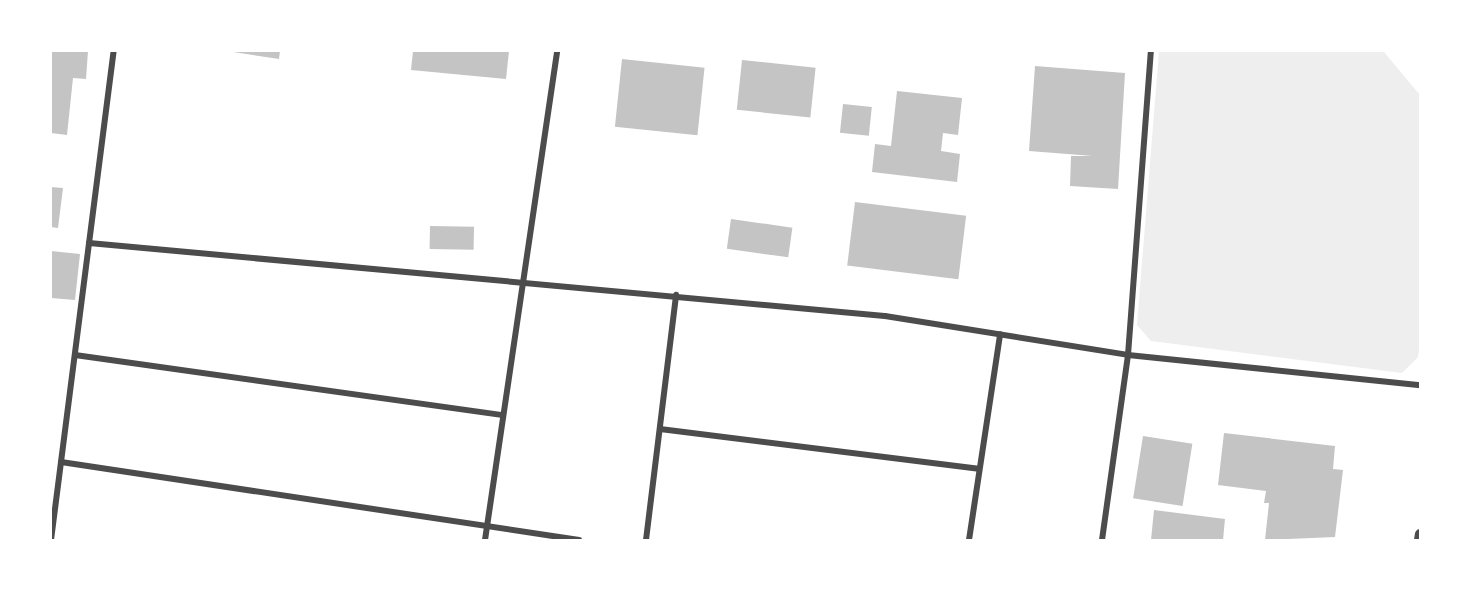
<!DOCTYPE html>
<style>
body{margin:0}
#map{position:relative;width:1471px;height:591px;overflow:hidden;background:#fff;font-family:Overpass,sans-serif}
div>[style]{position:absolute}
.green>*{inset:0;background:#eee}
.building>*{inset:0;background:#c4c4c4;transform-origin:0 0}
.minor>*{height:6px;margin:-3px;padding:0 3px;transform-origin:3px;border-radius:3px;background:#4c4c4c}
.tertiary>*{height:10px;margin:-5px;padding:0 5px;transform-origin:5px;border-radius:5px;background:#4c4c4c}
span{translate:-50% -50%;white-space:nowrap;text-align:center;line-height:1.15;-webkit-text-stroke:4.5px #fff;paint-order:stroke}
.frame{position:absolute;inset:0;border:52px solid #fff;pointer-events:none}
</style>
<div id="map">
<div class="green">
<i style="clip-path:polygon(1159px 51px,1384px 52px,1420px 95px,1420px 342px,1418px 357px,1402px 373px,1151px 341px,1137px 325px)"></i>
</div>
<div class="building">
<i style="clip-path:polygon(51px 51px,88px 51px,86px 79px,73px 78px,67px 135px,51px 133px)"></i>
<i style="clip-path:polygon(227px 51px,280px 51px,279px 59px)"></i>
<i style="clip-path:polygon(413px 51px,509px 51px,506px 79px,411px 70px)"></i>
<i style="left:622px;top:59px;width:83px;height:68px;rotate:6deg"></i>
<i style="left:742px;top:60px;width:74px;height:50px;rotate:6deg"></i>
<i style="clip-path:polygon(1035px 66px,1125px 73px,1118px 189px,1070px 186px,1071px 156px,1093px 156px,1029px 151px)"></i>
<i style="clip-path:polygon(897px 91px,962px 98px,958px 135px,943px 133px,941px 151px,960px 154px,957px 182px,872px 172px,875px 144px,891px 146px)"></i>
<i style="left:843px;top:104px;width:29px;height:29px;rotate:6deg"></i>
<i style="clip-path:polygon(51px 187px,63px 188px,58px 228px,51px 227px)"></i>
<i style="left:855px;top:202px;width:112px;height:64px;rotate:7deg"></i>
<i style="left:731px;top:219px;width:62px;height:30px;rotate:8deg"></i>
<i style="left:430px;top:226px;width:44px;height:23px;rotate:1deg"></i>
<i style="clip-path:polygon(51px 251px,80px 254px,75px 300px,51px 298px)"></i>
<i style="clip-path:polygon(1224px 433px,1335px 446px,1333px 469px,1343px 470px,1335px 537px,1265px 540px,1269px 503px,1264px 503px,1266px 491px,1218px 485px)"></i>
<i style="left:1143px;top:436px;width:50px;height:63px;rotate:9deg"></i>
<i style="clip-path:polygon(1154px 510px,1225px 519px,1223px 540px,1151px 540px)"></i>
</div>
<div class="minor">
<i style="left:89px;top:243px;width:799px;rotate:5.24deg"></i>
<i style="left:885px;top:316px;width:246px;rotate:9.1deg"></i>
<i style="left:1128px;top:355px;width:294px;rotate:5.9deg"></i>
<i style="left:75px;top:355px;width:432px;rotate:8deg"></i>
<i style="left:660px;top:429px;width:321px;rotate:7.1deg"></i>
<i style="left:61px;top:462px;width:524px;rotate:8.56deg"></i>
<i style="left:51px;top:540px;width:493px;rotate:-82.7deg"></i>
<i style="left:485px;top:540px;width:494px;rotate:-81.6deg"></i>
<i style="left:646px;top:540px;width:247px;rotate:-83deg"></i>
<i style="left:969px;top:540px;width:208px;rotate:-81.4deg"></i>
<i style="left:1102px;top:540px;width:187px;rotate:-82deg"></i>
<i style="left:1128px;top:355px;width:305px;rotate:-85.7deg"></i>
</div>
<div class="tertiary">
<i style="left:1419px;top:540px;width:6px;rotate:-81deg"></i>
</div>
<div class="frame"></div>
</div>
